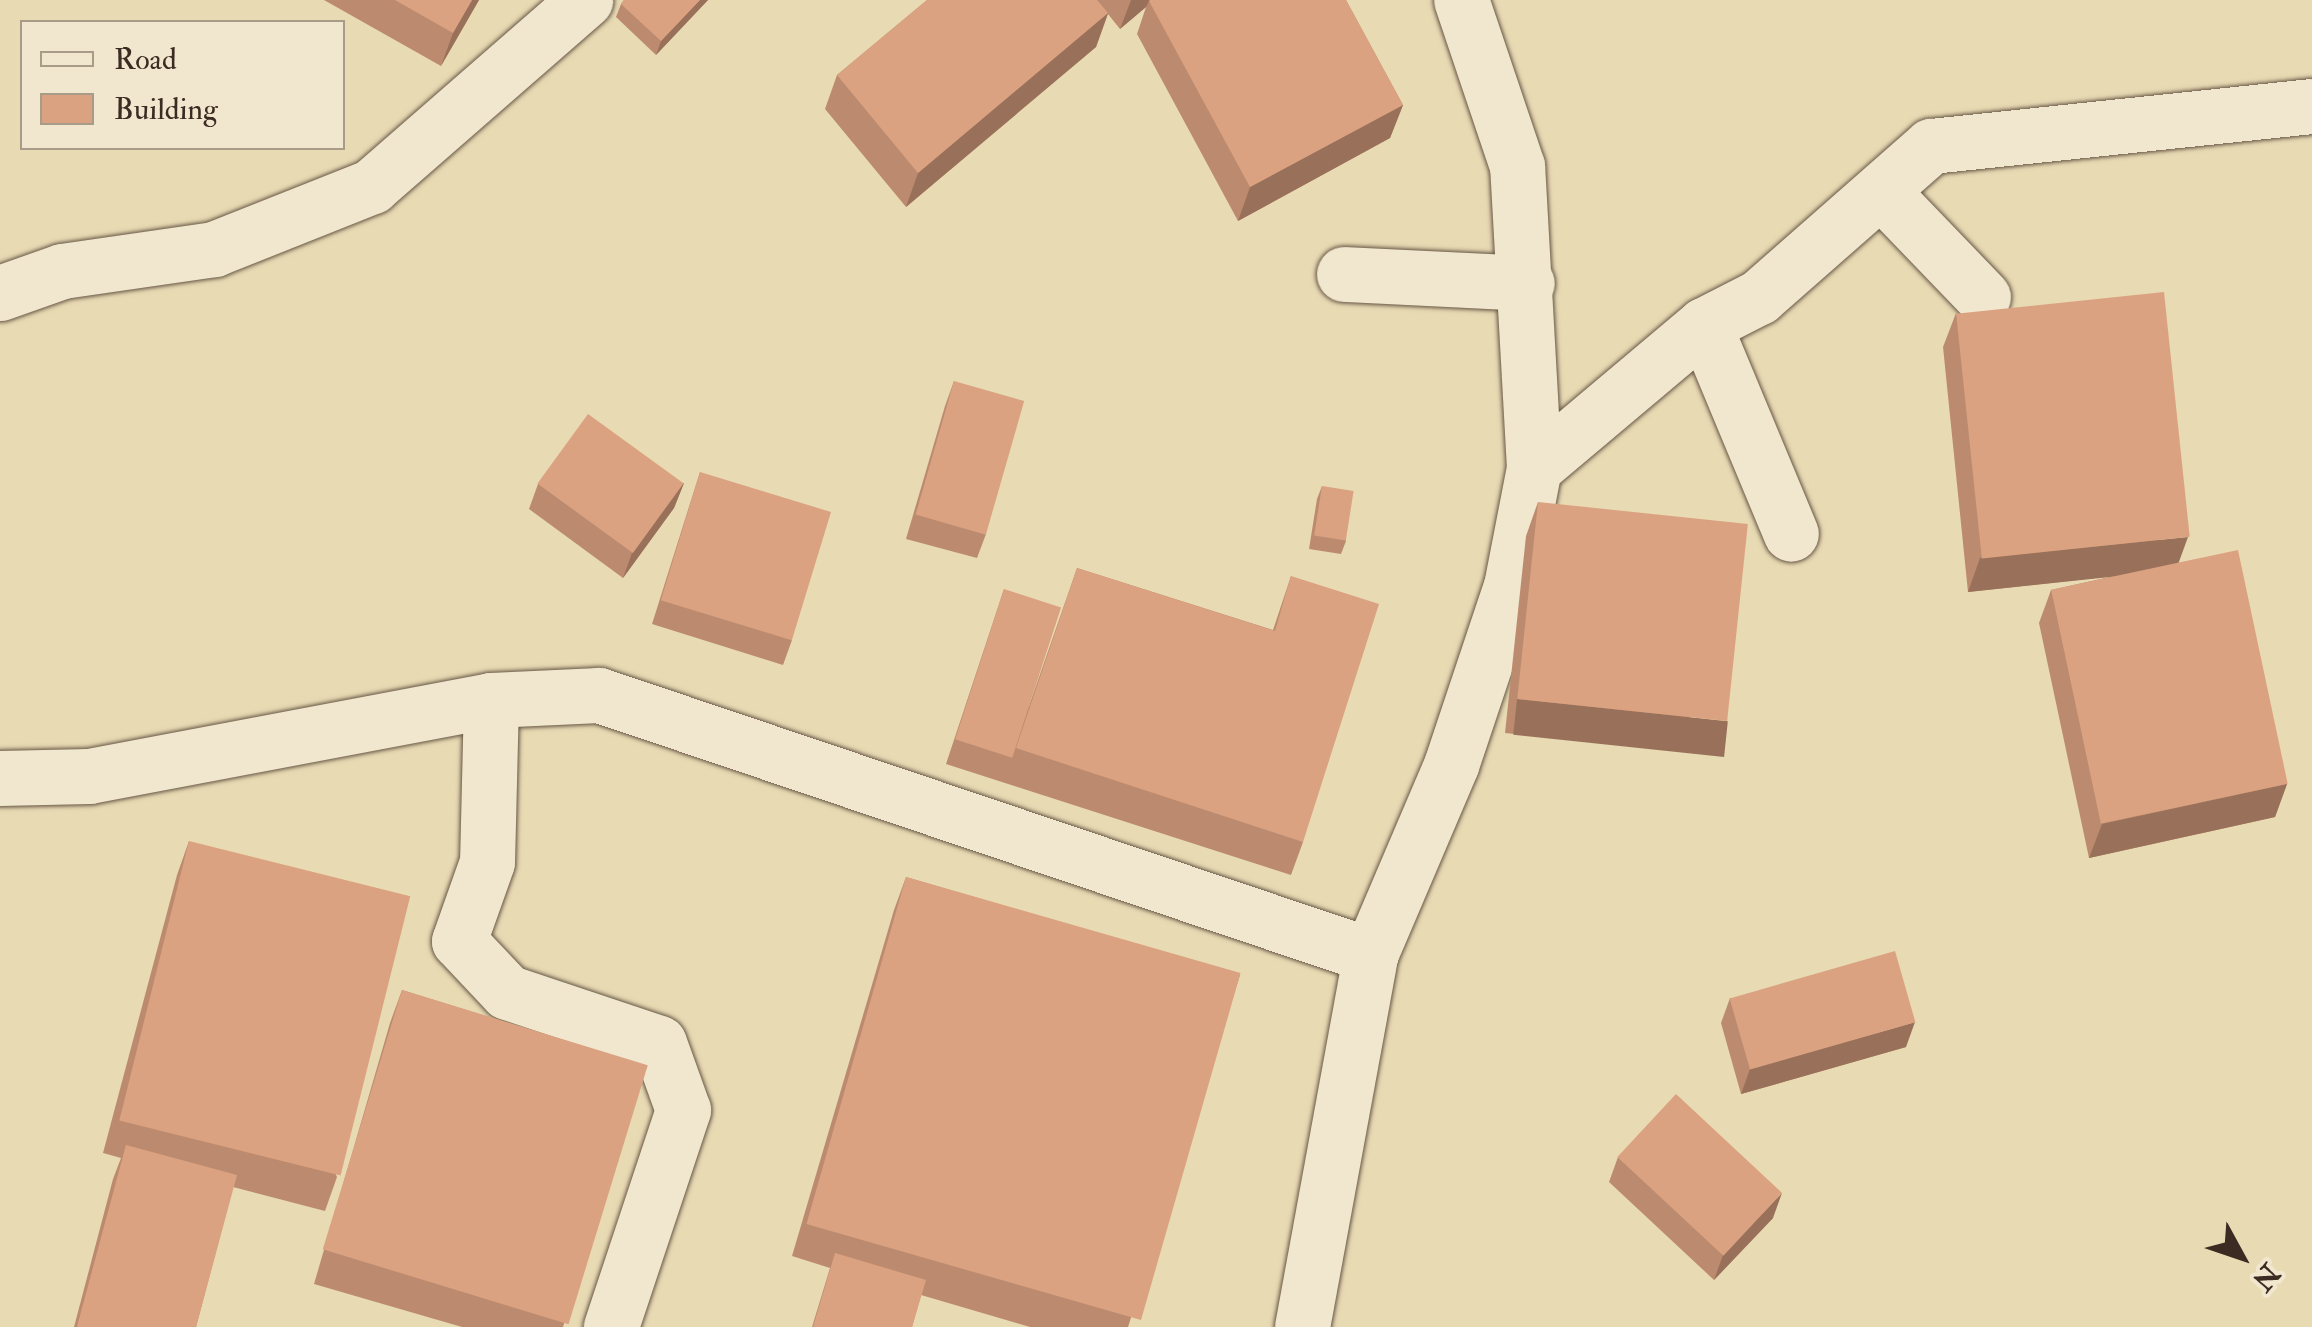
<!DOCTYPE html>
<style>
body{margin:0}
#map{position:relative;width:2312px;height:1327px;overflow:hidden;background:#e8dab3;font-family:"IM FELL Double Pica",serif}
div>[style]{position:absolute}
.roads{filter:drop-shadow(0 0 2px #675746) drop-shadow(0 0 2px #675746)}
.minor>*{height:55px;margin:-27.5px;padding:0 27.5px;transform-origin:27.5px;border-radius:27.5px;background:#f0e7ce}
.wall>*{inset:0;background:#bc8b6f}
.shaded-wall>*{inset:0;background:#99715a;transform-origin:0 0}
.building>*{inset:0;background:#dba281;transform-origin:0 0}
span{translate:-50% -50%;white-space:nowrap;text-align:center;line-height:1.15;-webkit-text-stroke:8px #f0e7ce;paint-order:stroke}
.legend{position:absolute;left:20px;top:20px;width:325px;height:130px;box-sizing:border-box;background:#f0e7ce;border:2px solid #a89c89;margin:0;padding:12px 18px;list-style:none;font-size:30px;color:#3c2b22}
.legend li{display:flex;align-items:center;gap:20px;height:50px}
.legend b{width:50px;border:2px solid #a89c89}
.north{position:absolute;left:2192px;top:1207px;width:100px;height:100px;-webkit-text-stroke:8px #f0e7ce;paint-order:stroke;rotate:130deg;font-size:28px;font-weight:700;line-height:40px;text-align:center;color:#3c2b22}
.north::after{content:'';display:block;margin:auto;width:35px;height:45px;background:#3c2b22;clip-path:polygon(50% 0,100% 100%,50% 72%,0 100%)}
</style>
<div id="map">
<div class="roads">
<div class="minor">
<i style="left:1881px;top:191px;width:147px;rotate:46.1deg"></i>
<i style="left:1344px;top:274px;width:183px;rotate:2.8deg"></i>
<i style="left:0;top:293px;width:66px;rotate:-19.5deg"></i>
<i style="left:62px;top:271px;width:154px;rotate:-8.2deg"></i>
<i style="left:214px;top:249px;width:170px;rotate:-21.7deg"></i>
<i style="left:372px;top:186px;width:283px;rotate:-41.1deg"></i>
<i style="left:1704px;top:325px;width:226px;rotate:67.4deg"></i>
<i style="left:1534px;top:468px;width:222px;rotate:-40.1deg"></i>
<i style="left:1704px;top:325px;width:62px;rotate:-27deg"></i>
<i style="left:1759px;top:297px;width:229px;rotate:-41.3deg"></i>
<i style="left:1931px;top:146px;width:383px;rotate:-6deg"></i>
<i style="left:491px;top:700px;width:162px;rotate:91.4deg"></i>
<i style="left:487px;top:862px;width:84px;rotate:109.5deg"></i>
<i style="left:459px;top:941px;width:70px;rotate:46.7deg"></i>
<i style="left:507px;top:992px;width:160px;rotate:18.5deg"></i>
<i style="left:659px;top:1043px;width:71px;rotate:70.3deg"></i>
<i style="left:683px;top:1110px;width:229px;rotate:108.4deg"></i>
<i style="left:0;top:778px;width:89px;rotate:-1.3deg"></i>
<i style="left:89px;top:776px;width:409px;rotate:-10.7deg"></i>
<i style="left:491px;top:700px;width:108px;rotate:-2.7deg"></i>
<i style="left:599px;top:695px;width:814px;rotate:18.64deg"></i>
<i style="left:1302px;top:1327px;width:378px;rotate:-79.6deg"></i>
<i style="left:1370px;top:955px;width:207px;rotate:-66.9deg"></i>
<i style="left:1451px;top:765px;width:189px;rotate:-71.5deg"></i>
<i style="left:1511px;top:586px;width:120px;rotate:-79deg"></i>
<i style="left:1534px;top:468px;width:302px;rotate:-93.2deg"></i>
<i style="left:1517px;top:166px;width:175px;rotate:-108.6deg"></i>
</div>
</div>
<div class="wall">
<i style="clip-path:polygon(324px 0,479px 0,441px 66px)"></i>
<i style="clip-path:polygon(624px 0,708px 0,656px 55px,616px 17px,621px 4px)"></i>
<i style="clip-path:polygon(927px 0,1346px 0,1403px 105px,1390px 138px,1238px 221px,1137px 34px,1146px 7px,1120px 29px,1108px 14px,1096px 47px,906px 207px,825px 109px,837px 75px)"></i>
<i style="clip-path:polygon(1956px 313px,2178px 563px,2287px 784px,2275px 817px,2089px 858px,2039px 623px,2051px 590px,2114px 576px,1968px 592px,1943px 347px)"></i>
<i style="clip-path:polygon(954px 381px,986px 534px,977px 558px,906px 539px,945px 406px)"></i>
<i style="clip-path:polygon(700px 472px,792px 640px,783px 665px,652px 624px)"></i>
<i style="clip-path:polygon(684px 483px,674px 508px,623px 578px,529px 509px,538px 484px)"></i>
<i style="clip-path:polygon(1322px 486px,1346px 541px,1341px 554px,1309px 549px,1317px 499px)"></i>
<i style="clip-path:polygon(1538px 502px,1716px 755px,1505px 733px,1526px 536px)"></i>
<i style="clip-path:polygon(1077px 568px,1273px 630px,1291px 576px,1303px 842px,1291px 875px,946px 764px,1004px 589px,1029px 706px)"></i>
<i style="clip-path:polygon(189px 841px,337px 1177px,325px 1211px,233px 1187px,196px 1327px,74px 1327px,113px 1179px,121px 1158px,103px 1153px,177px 875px)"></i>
<i style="clip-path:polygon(906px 877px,1240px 975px,1128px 1327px,1030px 1327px,921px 1295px,912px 1327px,812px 1327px,830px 1268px,792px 1256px,894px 910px)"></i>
<i style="clip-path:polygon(402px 990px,647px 1066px,563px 1327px,462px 1327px,314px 1284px,390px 1023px)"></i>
<i style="clip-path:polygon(1730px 998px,1906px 1047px,1741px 1094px,1721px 1023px)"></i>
<i style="clip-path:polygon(1618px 1157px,1773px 1218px,1714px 1280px,1609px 1182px)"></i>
</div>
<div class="shaded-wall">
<i style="clip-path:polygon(472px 0,479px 0,441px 66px,453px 33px)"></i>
<i style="clip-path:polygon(700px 0,708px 0,656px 55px,661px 41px)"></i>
<i style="clip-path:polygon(1131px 0,1155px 0,1149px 1px,1146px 7px,1120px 29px)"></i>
<i style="clip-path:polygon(1108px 13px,1096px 47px,906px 207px,918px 173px)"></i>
<i style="clip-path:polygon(1403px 105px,1390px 138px,1238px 221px,1250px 187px)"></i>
<i style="clip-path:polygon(684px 483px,674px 508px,623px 578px,632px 553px)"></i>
<i style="clip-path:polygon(2188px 537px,2176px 570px,1968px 592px,1980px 558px)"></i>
<i style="left:1517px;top:699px;width:212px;height:36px;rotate:6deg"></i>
<i style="clip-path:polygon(2287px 784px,2275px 817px,2089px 858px,2102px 824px)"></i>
<i style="clip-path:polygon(1915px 1022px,1906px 1047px,1741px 1094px,1750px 1069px)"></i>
<i style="clip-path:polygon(1782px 1193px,1773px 1218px,1714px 1280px,1723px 1255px)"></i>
</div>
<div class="building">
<i style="clip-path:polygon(395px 0,472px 0,453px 33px)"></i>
<i style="clip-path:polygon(624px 0,700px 0,661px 41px,621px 4px)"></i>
<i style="clip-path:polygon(927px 0,1097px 0,1108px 13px,918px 173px,837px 75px)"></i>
<i style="clip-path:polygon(1150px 0,1346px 0,1403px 105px,1250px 187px,1149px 1px)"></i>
<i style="left:2164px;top:292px;width:246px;height:209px;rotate:84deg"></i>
<i style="left:954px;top:381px;width:73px;height:139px;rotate:16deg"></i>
<i style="left:588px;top:414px;width:118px;height:86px;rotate:36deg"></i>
<i style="left:700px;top:472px;width:137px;height:134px;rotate:17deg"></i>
<i style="left:1322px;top:486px;width:32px;height:50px;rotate:9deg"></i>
<i style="left:1538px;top:502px;width:211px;height:198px;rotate:6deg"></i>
<i style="left:2238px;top:550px;width:239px;height:191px;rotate:78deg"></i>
<i style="clip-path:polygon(1077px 568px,1275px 631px,1291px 576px,1379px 604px,1303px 842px,1016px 748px)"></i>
<i style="left:1004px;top:589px;width:60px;height:158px;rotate:18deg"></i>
<i style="left:189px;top:841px;width:228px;height:288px;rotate:14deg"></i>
<i style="left:906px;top:877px;width:348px;height:361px;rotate:16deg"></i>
<i style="left:1895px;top:951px;width:74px;height:172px;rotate:74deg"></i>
<i style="left:402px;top:990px;width:257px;height:271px;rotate:17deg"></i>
<i style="left:1676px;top:1094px;width:145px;height:86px;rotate:43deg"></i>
<i style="clip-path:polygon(126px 1145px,237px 1175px,196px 1327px,77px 1327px)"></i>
<i style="clip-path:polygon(835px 1253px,926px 1280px,912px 1327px,813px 1327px)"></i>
</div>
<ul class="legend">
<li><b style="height:12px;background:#f0e7ce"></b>Road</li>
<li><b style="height:28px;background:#dba281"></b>Building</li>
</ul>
<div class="north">N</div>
</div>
